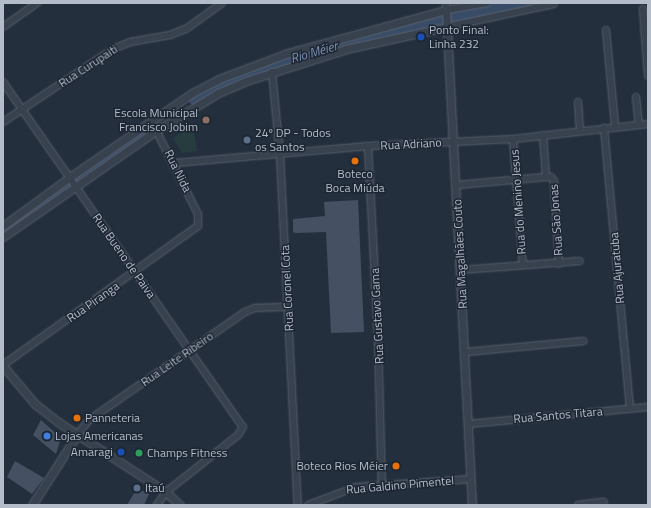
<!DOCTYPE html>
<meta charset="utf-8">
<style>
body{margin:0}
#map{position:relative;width:651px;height:508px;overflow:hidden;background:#242f3e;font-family:"Titillium Web",sans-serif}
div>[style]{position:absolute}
.green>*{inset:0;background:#263c3f}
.river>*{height:13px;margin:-6.5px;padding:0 6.5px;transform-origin:6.5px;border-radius:6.5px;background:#394c67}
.building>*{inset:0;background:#455162}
.roads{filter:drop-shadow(0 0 1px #565f6c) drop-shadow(0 0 1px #565f6c)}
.minor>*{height:6px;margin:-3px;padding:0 3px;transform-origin:3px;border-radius:3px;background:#38414e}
.tertiary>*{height:7px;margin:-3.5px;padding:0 3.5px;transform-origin:3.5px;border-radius:3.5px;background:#38414e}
.dots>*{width:11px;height:11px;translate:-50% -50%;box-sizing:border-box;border:2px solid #1d2633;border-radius:50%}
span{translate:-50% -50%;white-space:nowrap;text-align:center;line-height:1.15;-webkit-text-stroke:3px #1d2633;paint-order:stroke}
.poi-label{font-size:12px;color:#b4bcc9}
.left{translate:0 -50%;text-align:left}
.right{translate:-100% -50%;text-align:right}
.street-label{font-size:12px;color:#b4bcc9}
.water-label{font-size:13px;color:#7c92b1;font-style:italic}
.frame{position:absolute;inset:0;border:4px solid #b4bcc9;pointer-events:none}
</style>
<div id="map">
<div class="green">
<i style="clip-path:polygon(193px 125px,197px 151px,182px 153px,173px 138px)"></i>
</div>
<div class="river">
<i style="left:454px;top:18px;width:73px;rotate:-11.9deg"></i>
<i style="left:194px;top:98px;width:25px;rotate:-29deg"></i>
<i style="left:216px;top:86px;width:60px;rotate:-21.4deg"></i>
<i style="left:272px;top:64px;width:85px;rotate:-15.7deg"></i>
<i style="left:354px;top:41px;width:87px;rotate:-13.2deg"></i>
<i style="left:79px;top:178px;width:73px;rotate:-34.3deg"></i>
<i style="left:3px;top:231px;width:78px;rotate:-35.1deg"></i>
</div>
<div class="building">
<i style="clip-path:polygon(358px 200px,364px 332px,331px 333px,326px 232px,296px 233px,293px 232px,293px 219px,325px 216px,324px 202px)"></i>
<i style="clip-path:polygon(41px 420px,61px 438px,56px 454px,33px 435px)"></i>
<i style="clip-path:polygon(15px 461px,44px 478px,32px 494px,7px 477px)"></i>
<i style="clip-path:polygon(137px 488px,149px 494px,144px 505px,127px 505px)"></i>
</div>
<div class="roads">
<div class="minor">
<i style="left:446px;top:3px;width:7px;rotate:90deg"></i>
<i style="left:446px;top:10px;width:42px;rotate:-9.7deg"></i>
<i style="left:643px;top:9px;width:67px;rotate:85.7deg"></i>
<i style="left:3px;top:27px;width:42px;rotate:-35.2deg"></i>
<i style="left:446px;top:27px;width:110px;rotate:-12deg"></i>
<i style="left:606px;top:30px;width:96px;rotate:84.6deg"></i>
<i style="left:272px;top:72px;width:83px;rotate:84.5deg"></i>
<i style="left:280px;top:155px;width:350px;rotate:87.1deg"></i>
<i style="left:3px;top:82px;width:420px;rotate:55.2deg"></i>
<i style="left:243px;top:427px;width:9px;rotate:122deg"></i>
<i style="left:238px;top:435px;width:92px;rotate:141.6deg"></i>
<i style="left:166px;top:492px;width:16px;rotate:125deg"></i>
<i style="left:636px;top:97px;width:27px;rotate:84deg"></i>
<i style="left:578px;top:102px;width:28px;rotate:86deg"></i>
<i style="left:3px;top:122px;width:132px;rotate:-33.6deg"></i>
<i style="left:113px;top:49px;width:18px;rotate:-22deg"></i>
<i style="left:130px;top:42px;width:41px;rotate:-9.9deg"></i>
<i style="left:170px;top:35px;width:17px;rotate:-21deg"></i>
<i style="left:186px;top:29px;width:44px;rotate:-35.8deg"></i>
<i style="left:604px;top:128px;width:282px;rotate:84.7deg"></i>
<i style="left:543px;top:135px;width:42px;rotate:85.9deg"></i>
<i style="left:546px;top:177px;width:5px"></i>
<i style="left:551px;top:177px;width:5px;rotate:53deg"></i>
<i style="left:554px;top:181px;width:83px;rotate:86.6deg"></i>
<i style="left:513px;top:139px;width:126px;rotate:85.5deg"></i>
<i style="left:368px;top:146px;width:192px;rotate:87deg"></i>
<i style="left:378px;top:338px;width:148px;rotate:88.5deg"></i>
<i style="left:175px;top:163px;width:194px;rotate:-5deg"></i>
<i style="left:368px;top:146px;width:145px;rotate:-2.8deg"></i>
<i style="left:513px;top:139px;width:136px;rotate:-6.3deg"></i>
<i style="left:457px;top:185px;width:89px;rotate:-5.1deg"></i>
<i style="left:461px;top:270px;width:119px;rotate:-4.3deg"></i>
<i style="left:466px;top:352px;width:118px;rotate:-5.4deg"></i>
<i style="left:3px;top:365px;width:239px;rotate:-35.5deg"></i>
<i style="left:198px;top:226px;width:12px;rotate:-90deg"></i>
<i style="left:198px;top:214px;width:103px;rotate:-116.6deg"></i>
<i style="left:469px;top:424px;width:180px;rotate:-5.4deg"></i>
<i style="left:77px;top:435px;width:19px;rotate:-51deg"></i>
<i style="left:89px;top:420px;width:190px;rotate:-34.7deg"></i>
<i style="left:245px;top:312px;width:11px;rotate:-22deg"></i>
<i style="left:255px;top:308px;width:33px;rotate:-2deg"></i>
<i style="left:308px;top:505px;width:51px;rotate:-20.6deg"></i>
<i style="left:356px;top:487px;width:115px;rotate:-4deg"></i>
<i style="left:578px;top:505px;width:26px;rotate:-7deg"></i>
</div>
<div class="tertiary">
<i style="left:3px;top:226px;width:83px;rotate:-36.2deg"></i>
<i style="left:70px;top:177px;width:148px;rotate:-34.5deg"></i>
<i style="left:192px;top:93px;width:30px;rotate:-27deg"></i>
<i style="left:219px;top:79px;width:71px;rotate:-20.7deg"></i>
<i style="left:285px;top:54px;width:167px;rotate:-15.3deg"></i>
<i style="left:446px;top:10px;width:496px;rotate:87deg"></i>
<i style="left:3px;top:237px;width:188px;rotate:-34.8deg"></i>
<i style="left:157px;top:130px;width:71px;rotate:-31.2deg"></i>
<i style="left:218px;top:93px;width:30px;rotate:-23deg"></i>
<i style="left:246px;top:81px;width:105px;rotate:-17.7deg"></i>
<i style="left:346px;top:49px;width:102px;rotate:-12.4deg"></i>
<i style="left:3px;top:366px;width:50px;rotate:49.9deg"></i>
<i style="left:35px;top:404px;width:29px;rotate:38deg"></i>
<i style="left:58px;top:422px;width:129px;rotate:32.9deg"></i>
<i style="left:166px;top:492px;width:19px;rotate:43deg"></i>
<i style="left:32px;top:505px;width:83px;rotate:-57.3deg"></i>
</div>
</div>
<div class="dots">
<i style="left:421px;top:37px;background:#1a4fb4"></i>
<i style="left:206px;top:120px;background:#8d6e63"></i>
<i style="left:247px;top:140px;background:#5c6f8a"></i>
<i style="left:355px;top:161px;background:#e8710a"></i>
<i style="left:77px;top:418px;background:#e8710a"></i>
<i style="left:47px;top:436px;background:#3f7fe0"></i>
<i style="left:121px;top:452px;background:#1a4fb4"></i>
<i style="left:139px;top:453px;background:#2e9e5b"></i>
<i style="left:396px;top:466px;background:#e8710a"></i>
<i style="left:137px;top:488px;background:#5c6f8a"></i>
</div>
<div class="poi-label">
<span class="left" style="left:429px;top:37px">Ponto Final:<br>Linha 232</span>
<span class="right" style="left:198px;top:120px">Escola Municipal<br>Francisco Jobim</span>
<span class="left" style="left:255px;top:140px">24º DP - Todos<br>os Santos</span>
<span style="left:355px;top:181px">Boteco<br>Boca Miúda</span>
<span class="left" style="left:85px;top:418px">Panneteria</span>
<span class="left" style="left:55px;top:436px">Lojas Americanas</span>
<span class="right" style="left:113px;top:452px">Amaragi</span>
<span class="left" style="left:147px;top:453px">Champs Fitness</span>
<span class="right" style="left:388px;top:466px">Boteco Rios Méier</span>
<span class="left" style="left:145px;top:488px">Itaú</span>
</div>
<div class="street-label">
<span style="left:88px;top:66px;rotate:-33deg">Rua Curupaiti</span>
<span style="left:411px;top:144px;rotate:-3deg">Rua Adriano</span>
<span style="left:178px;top:171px;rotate:64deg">Rua Nida</span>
<span style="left:518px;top:202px;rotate:-94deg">Rua do Menino Jesus</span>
<span style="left:556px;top:220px;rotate:-94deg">Rua São Jonas</span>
<span style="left:460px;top:254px;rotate:-93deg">Rua Magalhães Couto</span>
<span style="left:124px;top:256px;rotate:55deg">Rua Bueno de Paiva</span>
<span style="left:617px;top:268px;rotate:-95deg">Rua Ajuratuba</span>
<span style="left:287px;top:288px;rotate:-93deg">Rua Coronel Cota</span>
<span style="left:93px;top:302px;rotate:-35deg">Rua Piranga</span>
<span style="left:377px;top:316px;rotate:-93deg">Rua Gustavo Gama</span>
<span style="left:177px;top:359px;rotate:-35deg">Rua Leite Ribeiro</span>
<span style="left:558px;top:415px;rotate:-5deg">Rua Santos Titara</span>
<span style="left:400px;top:485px;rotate:-5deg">Rua Galdino Pimentel</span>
</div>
<div class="water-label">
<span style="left:314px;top:52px;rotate:-16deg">Rio Méier</span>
</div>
<div class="frame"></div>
</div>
